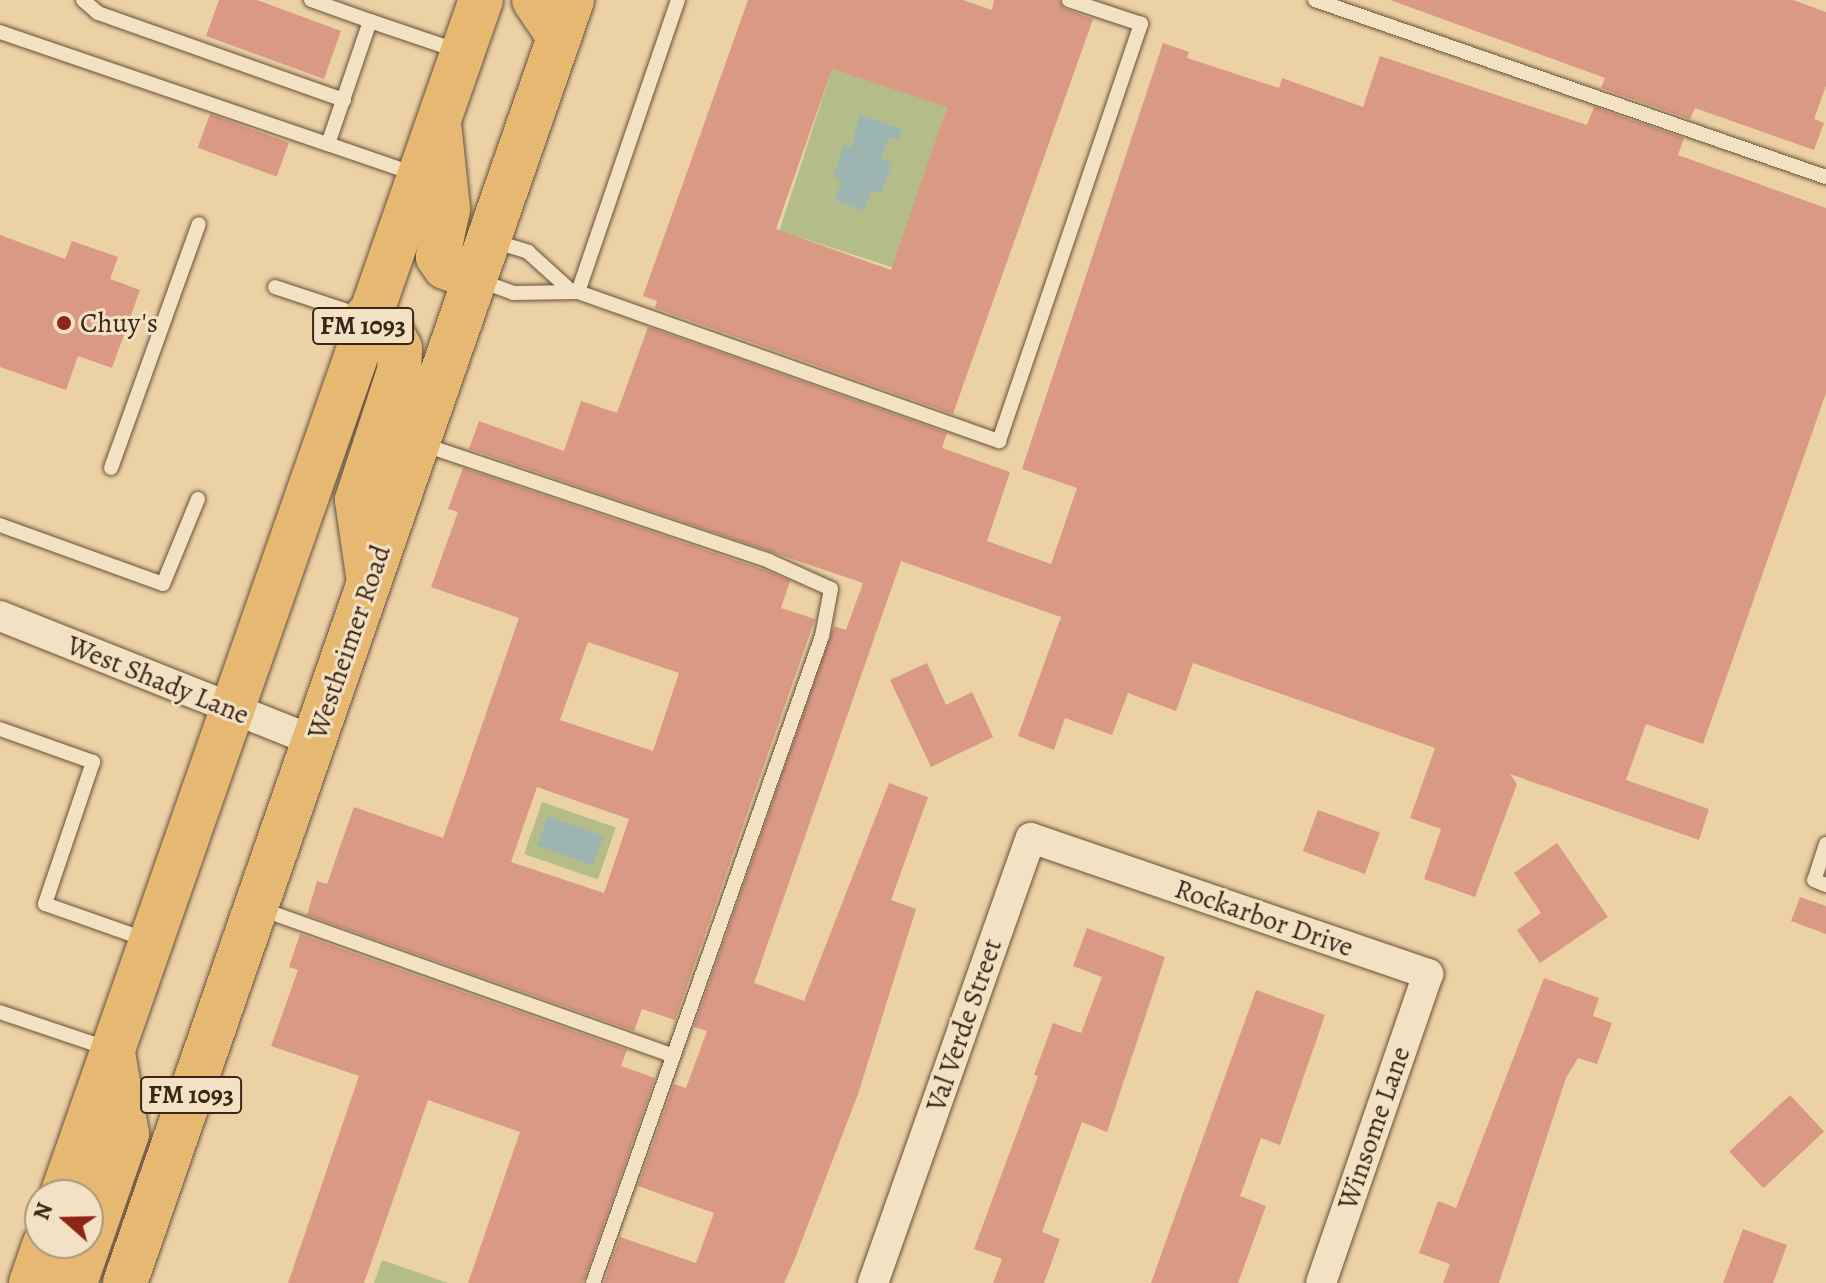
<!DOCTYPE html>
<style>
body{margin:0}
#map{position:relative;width:1826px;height:1283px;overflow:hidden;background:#ecd1a5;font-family:Alegreya,serif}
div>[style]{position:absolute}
.green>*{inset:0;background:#b4bc89;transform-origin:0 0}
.water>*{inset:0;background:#9cb5b1;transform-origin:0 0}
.building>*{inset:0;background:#da9984;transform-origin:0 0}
.roads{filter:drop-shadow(0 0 2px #66513b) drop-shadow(0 0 2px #66513b)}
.lane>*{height:14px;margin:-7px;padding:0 7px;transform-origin:7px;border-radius:7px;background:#f3e1c4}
.street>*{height:30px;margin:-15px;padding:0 15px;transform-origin:15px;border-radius:15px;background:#f3e1c4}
.primary>*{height:44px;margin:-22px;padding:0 22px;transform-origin:22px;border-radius:22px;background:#e6b872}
.dots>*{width:22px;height:22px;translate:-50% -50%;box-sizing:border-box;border:4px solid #f3e1c4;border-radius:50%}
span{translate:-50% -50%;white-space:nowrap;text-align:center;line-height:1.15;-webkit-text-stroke:6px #f3e1c4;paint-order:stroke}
.shield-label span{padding:2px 6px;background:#f3e1c4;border:2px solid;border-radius:6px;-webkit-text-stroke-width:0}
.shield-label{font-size:26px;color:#3a2618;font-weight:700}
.poi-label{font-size:28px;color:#3a2618}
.left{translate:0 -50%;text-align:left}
.street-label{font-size:28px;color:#3a2618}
.north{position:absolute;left:24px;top:1179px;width:80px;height:80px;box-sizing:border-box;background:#f3e1c4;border:2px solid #a9967f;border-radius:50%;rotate:290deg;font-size:22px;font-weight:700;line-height:32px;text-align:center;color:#3a2618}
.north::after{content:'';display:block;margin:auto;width:28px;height:36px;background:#8f2418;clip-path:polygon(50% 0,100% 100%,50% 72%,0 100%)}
</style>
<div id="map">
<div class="green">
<i style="left:832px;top:69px;width:121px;height:170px;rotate:18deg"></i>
<i style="left:542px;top:802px;width:78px;height:55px;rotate:19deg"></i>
<i style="clip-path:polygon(382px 1260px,448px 1283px,374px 1283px)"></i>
</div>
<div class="water">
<i style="clip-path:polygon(859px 114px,902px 129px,898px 140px,889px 137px,881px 158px,892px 163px,881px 193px,872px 190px,864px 211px,835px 200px,842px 181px,833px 177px,844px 145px,852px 147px)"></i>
<i style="left:548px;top:816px;width:59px;height:31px;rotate:20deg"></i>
</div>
<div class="building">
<i style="clip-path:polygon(219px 0,257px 0,341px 31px,324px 79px,206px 36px)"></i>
<i style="clip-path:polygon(evenodd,748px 0,963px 0,992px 10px,994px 0,1059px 0,1065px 9px,1093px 19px,953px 414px,655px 308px,657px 301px,643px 296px,748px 0,832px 69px,947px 107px,891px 270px,776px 229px,832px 69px)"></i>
<i style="clip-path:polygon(1390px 0,1793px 0,1826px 12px,1826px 86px,1814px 119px,1824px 123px,1814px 150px,1695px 108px,1690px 119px,1601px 88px,1605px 78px)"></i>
<i style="clip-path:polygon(1163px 43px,1189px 52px,1187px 58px,1279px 88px,1282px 78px,1363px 107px,1380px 56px,1587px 125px,1594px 107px,1684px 138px,1678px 155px,1826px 208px,1826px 393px,1703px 744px,1646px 724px,1626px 780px,1709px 809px,1699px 840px,1510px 774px,1517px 784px,1475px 897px,1424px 879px,1441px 829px,1410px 818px,1435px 748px,1193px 663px,1176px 711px,1128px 693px,1112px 735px,1065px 718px,1054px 750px,1018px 736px,1061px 617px,901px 561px,754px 983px,804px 1001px,889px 783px,928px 797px,891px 900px,916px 909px,858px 1094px,794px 1261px,784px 1283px,604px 1283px,620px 1237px,696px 1263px,714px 1213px,638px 1186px,674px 1084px,686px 1088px,707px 1031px,694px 1027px,834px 626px,846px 630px,863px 583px,469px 449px,479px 421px,564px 451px,581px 401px,617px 413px,648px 327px,947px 433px,942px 448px,1010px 472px,987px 541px,1051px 564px,1077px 488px,1022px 469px)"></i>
<i style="left:210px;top:114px;width:84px;height:36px;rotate:20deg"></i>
<i style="clip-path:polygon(0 235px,65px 259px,72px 241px,118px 257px,110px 279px,140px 290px,112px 368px,78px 356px,66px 390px,0 367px)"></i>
<i style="clip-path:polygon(evenodd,463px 468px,765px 570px,790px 581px,781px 608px,815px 619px,675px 1020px,642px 1009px,634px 1031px,307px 915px,317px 881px,327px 884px,354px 807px,443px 838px,519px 618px,431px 587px,458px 512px,448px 509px,463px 468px,588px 642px,679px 673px,653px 751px,560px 720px,588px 642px,463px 468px,537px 787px,629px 819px,604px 893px,511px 862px,537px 787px)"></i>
<i style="clip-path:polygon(927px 663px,946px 705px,972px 692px,993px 737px,931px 767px,890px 680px)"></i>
<i style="left:1318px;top:810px;width:66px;height:44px;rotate:20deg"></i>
<i style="clip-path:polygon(1557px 843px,1608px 917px,1540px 963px,1517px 930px,1541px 913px,1514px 873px)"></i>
<i style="clip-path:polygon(1800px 897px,1826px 906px,1826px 934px,1791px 921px)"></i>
<i style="clip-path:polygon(1087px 928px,1165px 957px,1107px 1132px,1082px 1122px,1042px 1232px,1060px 1239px,1044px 1283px,993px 1283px,1002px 1259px,974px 1249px,1038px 1076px,1034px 1075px,1053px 1023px,1081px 1033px,1102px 977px,1073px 966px)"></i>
<i style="clip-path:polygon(300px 934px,627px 1050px,621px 1066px,655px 1078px,583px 1283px,468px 1283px,520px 1132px,428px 1100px,364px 1283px,288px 1283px,359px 1076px,271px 1046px,298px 970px,289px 967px)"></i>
<i style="clip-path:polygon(1544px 978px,1599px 998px,1593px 1016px,1612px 1023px,1597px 1064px,1578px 1058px,1566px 1078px,1499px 1283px,1443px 1283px,1450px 1264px,1419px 1253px,1438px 1201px,1456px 1208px)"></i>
<i style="clip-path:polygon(1256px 990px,1325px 1015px,1280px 1145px,1261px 1138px,1240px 1196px,1266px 1206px,1238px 1283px,1151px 1283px)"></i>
<i style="left:1790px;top:1095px;width:50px;height:83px;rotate:47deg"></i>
<i style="clip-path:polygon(1743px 1229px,1787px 1245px,1773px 1283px,1723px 1283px)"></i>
</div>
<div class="roads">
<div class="lane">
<i style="left:83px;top:0;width:20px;rotate:41deg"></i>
<i style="left:98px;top:13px;width:261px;rotate:19.5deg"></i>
<i style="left:311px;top:0;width:63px;rotate:19.6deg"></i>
<i style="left:1315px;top:0;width:541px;rotate:19.11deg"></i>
<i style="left:0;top:32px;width:347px;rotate:18.9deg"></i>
<i style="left:415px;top:174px;width:92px;rotate:-161deg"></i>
<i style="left:328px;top:144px;width:130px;rotate:-71.1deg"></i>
<i style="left:370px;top:21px;width:93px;rotate:18.8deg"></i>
<i style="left:493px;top:241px;width:37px;rotate:17deg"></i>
<i style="left:528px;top:252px;width:55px;rotate:42.1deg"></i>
<i style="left:478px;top:280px;width:37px;rotate:20deg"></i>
<i style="left:513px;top:293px;width:65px;rotate:-0.9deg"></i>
<i style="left:578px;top:292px;width:309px;rotate:-71.1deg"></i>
<i style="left:275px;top:287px;width:92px;rotate:18.4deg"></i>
<i style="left:578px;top:292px;width:447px;rotate:19.5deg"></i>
<i style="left:999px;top:441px;width:441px;rotate:-71.2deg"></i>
<i style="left:1141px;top:24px;width:76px;rotate:-161.6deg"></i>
<i style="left:422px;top:444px;width:366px;rotate:18.6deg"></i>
<i style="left:769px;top:561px;width:68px;rotate:24.3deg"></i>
<i style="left:831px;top:589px;width:48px;rotate:100.8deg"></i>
<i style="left:822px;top:636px;width:686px;rotate:109.49deg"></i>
<i style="left:111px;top:468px;width:259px;rotate:-70.2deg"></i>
<i style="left:0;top:525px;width:173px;rotate:19.9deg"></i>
<i style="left:163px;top:584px;width:92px;rotate:-67.6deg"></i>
<i style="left:0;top:729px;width:99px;rotate:19.5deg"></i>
<i style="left:93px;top:762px;width:150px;rotate:108.7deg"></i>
<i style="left:45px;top:904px;width:108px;rotate:19.4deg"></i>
<i style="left:1826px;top:844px;width:38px;rotate:108deg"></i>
<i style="left:1814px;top:880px;width:13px;rotate:23deg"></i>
<i style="left:261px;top:909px;width:437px;rotate:19.6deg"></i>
<i style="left:0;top:1012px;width:115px;rotate:18.7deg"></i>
</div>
<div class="street">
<i style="left:0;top:616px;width:340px;rotate:21.7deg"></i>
<i style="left:873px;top:1283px;width:472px;rotate:-70.5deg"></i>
<i style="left:1031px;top:838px;width:420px;rotate:18.9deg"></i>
<i style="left:1428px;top:974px;width:327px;rotate:109.1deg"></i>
</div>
<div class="primary">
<i style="left:534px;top:0;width:45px;rotate:56deg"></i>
<i style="left:439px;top:123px;width:86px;rotate:84deg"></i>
<i style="left:448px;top:209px;width:49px;rotate:101.8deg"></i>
<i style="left:438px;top:257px;width:12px;rotate:55deg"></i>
<i style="left:445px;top:267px;width:31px;rotate:21deg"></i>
<i style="left:366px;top:317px;width:29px;rotate:31deg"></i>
<i style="left:391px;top:332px;width:18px;rotate:61deg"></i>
<i style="left:400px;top:348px;width:23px;rotate:92deg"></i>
<i style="left:399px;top:371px;width:136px;rotate:108deg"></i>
<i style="left:357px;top:500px;width:76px;rotate:81.7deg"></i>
<i style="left:62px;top:1195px;width:1266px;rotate:-70.68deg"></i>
<i style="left:31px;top:1283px;width:42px;rotate:-70.7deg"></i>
<i style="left:75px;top:1283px;width:158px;rotate:-70.8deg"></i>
<i style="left:127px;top:1134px;width:82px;rotate:-99.8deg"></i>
<i style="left:125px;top:1283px;width:1359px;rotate:-70.79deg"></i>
</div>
</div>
<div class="dots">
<i style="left:64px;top:323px;background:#8f2418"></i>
</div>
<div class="shield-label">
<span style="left:363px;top:326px">FM 1093</span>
<span style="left:191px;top:1095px">FM 1093</span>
</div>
<div class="poi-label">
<span class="left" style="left:80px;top:323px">Chuy's</span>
</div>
<div class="street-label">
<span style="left:349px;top:642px;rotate:-71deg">Westheimer Road</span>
<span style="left:158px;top:680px;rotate:22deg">West Shady Lane</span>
<span style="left:1264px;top:918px;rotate:19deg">Rockarbor Drive</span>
<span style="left:964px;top:1025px;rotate:-71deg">Val Verde Street</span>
<span style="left:1374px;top:1128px;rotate:-71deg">Winsome Lane</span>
</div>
<div class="north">N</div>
</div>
